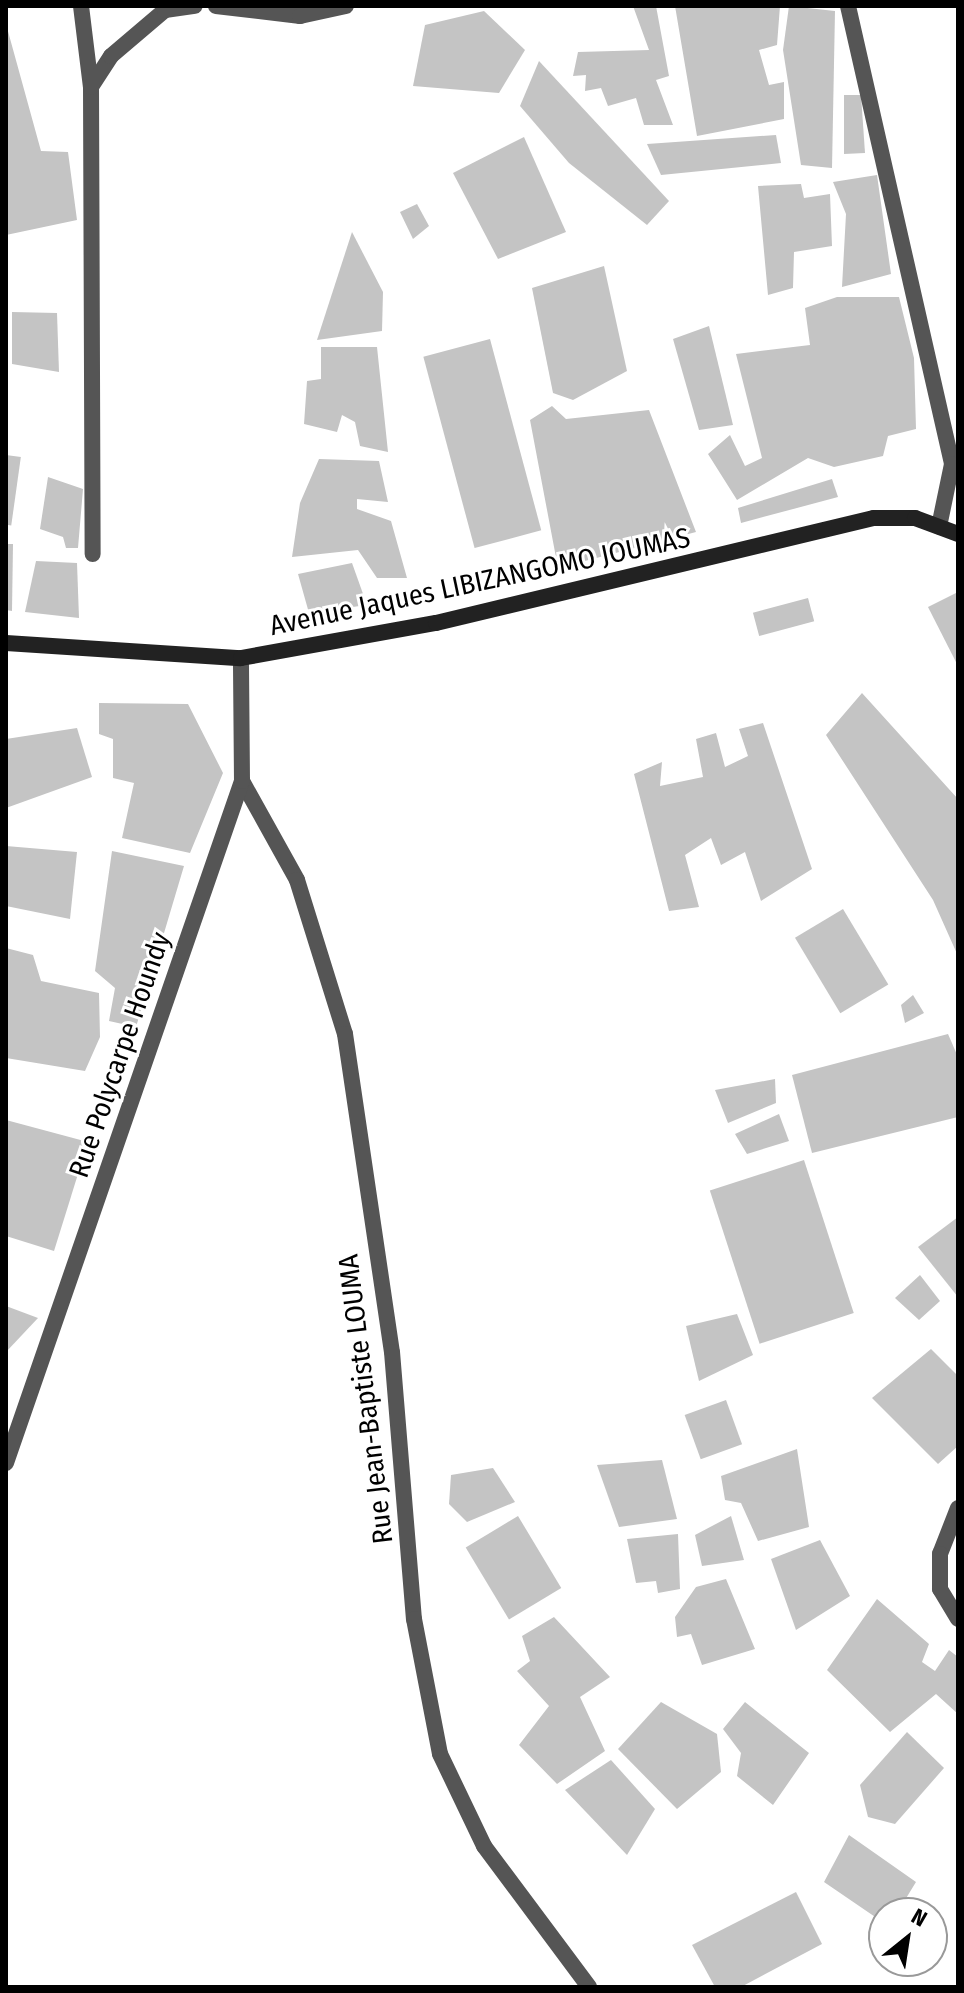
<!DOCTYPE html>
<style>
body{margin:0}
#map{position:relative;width:964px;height:1993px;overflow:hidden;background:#fff;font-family:"Fira Sans Condensed",sans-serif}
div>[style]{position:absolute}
.building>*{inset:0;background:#c4c4c4;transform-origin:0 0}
.street>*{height:16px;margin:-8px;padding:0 8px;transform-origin:8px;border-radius:8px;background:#555}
.secondary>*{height:16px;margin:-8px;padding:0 8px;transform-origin:8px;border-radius:8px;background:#222}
span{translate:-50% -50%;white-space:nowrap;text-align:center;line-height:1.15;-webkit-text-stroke:6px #fff;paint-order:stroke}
.street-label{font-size:28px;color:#000}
.frame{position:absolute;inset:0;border:8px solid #000;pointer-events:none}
.north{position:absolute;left:868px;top:1897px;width:80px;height:80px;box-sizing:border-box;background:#fff;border:2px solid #999;border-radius:50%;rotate:30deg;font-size:22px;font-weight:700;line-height:32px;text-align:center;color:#000}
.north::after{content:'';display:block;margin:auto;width:28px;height:36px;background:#000;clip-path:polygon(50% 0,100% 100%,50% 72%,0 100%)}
</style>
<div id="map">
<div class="building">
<i style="clip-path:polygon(633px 6px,656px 6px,669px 76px,656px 80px,673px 125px,644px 125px,636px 98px,608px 106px,601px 88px,585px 91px,586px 75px,573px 76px,578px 52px,649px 50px)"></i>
<i style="clip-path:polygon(675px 6px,780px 6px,777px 45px,759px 50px,769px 85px,784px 82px,784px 119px,697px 136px)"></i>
<i style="clip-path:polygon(789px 6px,835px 11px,832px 168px,801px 165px,783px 50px)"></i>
<i style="clip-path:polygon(484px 11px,525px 50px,499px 93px,413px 86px,425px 25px)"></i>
<i style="clip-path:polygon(6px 24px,41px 151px,68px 152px,77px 220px,6px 235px)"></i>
<i style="clip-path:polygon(539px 61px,669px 201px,647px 225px,569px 163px,520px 106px)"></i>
<i style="clip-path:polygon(844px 95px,861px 95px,865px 153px,844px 154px)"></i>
<i style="clip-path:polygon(776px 135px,781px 163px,661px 175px,647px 144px)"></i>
<i style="clip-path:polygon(524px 137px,566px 232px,498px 259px,453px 173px)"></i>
<i style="clip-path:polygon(877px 175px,891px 274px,842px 287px,846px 214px,833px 182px)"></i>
<i style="clip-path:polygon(801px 184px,804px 198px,830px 194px,832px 246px,794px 252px,793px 288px,768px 295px,758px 186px)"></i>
<i style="clip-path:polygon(417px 204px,429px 226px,413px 239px,400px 212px)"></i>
<i style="clip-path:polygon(352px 232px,383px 292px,382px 331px,317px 340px)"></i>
<i style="clip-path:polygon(604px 266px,627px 371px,573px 400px,553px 393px,532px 288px)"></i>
<i style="clip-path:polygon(837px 297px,899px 297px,914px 358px,916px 429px,888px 436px,883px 456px,834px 467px,808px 458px,737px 500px,708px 454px,730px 435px,745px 466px,762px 458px,736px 354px,810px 345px,805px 308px)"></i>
<i style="clip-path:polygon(12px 312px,57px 313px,59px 372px,12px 364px)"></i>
<i style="clip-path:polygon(709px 326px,733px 425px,699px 430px,673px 339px)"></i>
<i style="left:490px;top:339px;width:198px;height:69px;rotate:75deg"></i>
<i style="clip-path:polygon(321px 347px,377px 347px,388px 452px,360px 446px,355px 422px,342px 415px,337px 432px,304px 424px,307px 381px,321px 379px)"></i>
<i style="clip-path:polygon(552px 406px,566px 419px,649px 410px,696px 532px,558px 568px,530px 420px)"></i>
<i style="left:6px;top:455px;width:15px;height:69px;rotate:8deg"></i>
<i style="clip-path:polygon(319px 459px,379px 461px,388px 502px,357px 499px,357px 509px,391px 521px,407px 578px,377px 578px,358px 550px,292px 557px,300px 503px)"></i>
<i style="clip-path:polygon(48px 477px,83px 489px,78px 548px,66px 548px,63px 537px,40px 529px)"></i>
<i style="clip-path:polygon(832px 479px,838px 497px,741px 523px,738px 508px)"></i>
<i style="clip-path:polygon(6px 544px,13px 544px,12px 611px,6px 610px)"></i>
<i style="clip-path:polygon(36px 561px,77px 563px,79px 618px,25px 612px)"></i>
<i style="clip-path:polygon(352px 563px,367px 605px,309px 613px,298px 574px)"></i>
<i style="clip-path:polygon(958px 592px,958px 666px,928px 607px)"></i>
<i style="left:808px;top:598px;width:24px;height:57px;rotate:75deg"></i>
<i style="clip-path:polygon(862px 693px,958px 799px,958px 956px,933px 900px,826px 735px)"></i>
<i style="clip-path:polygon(99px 703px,188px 704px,223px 773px,190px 853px,122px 838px,134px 783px,113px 778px,113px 739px,99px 734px)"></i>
<i style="clip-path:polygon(763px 723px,812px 869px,761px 901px,745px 852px,721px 865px,711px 838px,685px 855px,699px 907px,669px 911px,634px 774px,662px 762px,660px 786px,703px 777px,696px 739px,716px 733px,725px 767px,748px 756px,739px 729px)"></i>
<i style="clip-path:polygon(77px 728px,92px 777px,6px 808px,6px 739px)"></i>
<i style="clip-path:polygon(6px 846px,77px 852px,70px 919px,6px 906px)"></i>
<i style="clip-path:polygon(112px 851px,184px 866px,136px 1027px,109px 1021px,115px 988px,95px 971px)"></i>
<i style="left:843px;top:909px;width:88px;height:56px;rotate:59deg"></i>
<i style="clip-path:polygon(6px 948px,33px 955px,41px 981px,99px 993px,100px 1037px,85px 1071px,6px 1058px)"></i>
<i style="clip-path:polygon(913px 995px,924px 1013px,905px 1023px,901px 1005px)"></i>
<i style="clip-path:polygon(948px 1034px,958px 1057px,958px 1117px,812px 1153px,792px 1075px)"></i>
<i style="clip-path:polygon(775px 1079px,776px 1103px,728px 1123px,715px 1090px)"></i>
<i style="clip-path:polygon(779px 1114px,789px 1141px,747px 1154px,735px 1134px)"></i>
<i style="clip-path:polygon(6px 1120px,88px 1142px,54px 1251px,6px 1236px)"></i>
<i style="left:804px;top:1160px;width:161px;height:99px;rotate:72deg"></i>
<i style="clip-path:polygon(958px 1217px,958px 1297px,918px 1247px)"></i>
<i style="clip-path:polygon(920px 1275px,940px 1301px,919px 1320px,895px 1298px)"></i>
<i style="clip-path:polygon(6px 1306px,38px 1318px,6px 1352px)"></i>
<i style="clip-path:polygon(737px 1314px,753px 1355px,699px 1381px,686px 1326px)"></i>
<i style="clip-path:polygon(931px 1349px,958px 1376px,958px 1446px,938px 1464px,872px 1398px)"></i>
<i style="left:726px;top:1400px;width:47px;height:44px;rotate:70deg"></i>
<i style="clip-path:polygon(797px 1449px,809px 1527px,758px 1541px,741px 1503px,725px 1500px,721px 1476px)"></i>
<i style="clip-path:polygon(662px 1460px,677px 1519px,619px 1527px,597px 1465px)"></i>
<i style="clip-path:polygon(493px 1468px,515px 1502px,467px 1522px,449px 1504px,451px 1475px)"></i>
<i style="left:518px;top:1516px;width:84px;height:61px;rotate:59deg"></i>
<i style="clip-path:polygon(731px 1516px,744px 1560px,702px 1566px,695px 1535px)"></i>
<i style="clip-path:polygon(678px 1534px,680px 1589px,658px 1593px,656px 1581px,636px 1583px,627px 1539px)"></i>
<i style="clip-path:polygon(820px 1540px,850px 1596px,796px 1630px,771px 1559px)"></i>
<i style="clip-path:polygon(726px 1579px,755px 1649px,702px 1665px,691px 1634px,677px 1637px,675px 1617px,696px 1587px)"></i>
<i style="clip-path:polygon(877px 1599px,929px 1644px,922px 1662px,935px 1671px,949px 1650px,958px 1657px,958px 1714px,936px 1694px,890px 1732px,827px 1670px)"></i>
<i style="clip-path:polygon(554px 1617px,610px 1677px,580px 1697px,605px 1751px,557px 1784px,519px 1745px,549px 1706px,517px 1671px,530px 1661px,522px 1636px)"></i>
<i style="clip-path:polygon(661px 1702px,717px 1734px,721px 1772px,677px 1809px,618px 1749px)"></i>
<i style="clip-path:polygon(745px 1702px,809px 1753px,773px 1805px,737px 1776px,741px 1753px,723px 1729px)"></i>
<i style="clip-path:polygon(907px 1732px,944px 1768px,895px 1824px,868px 1817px,860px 1785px)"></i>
<i style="clip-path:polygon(611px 1760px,655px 1809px,627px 1855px,565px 1790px)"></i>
<i style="clip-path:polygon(849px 1835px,916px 1882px,897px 1913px,884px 1913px,884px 1923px,824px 1882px)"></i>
<i style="clip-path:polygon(796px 1892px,822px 1944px,741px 1987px,715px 1987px,692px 1945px)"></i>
</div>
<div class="street">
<i style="left:81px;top:6px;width:82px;rotate:83deg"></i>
<i style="left:91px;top:87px;width:467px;rotate:89.8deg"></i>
<i style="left:216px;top:6px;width:85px;rotate:6.8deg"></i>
<i style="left:300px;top:16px;width:47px;rotate:-12.3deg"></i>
<i style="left:848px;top:6px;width:470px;rotate:77.2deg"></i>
<i style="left:952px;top:464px;width:64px;rotate:101.7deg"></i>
<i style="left:91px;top:87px;width:37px;rotate:-57deg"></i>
<i style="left:111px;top:56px;width:71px;rotate:-40.4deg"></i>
<i style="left:165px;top:10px;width:30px;rotate:-8deg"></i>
<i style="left:242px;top:781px;width:113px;rotate:60.9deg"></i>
<i style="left:297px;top:880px;width:161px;rotate:72.7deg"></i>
<i style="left:345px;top:1034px;width:321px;rotate:81.6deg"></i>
<i style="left:392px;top:1352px;width:268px;rotate:85.3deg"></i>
<i style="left:414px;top:1619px;width:137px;rotate:79.1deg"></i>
<i style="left:440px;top:1754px;width:102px;rotate:64.4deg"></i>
<i style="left:484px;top:1846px;width:176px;rotate:53.3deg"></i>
<i style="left:6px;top:1463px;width:722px;rotate:-70.91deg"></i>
<i style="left:242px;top:781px;width:123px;rotate:-90.5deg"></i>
<i style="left:958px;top:1508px;width:49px;rotate:111.4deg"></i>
<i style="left:940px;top:1554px;width:35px;rotate:90deg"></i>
<i style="left:940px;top:1589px;width:35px;rotate:59deg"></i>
</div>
<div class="secondary">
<i style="left:6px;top:643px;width:235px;rotate:3.7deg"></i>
<i style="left:241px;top:658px;width:198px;rotate:-10.2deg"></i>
<i style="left:436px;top:623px;width:450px;rotate:-13.5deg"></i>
<i style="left:874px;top:518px;width:41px"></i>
<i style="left:915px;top:518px;width:46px;rotate:20.4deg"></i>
</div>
<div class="street-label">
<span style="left:480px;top:582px;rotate:-12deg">Avenue Jaques LIBIZANGOMO JOUMAS</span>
<span style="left:120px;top:1055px;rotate:-71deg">Rue Polycarpe Houndy</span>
<span style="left:366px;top:1399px;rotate:-97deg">Rue Jean-Baptiste LOUMA</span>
</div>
<div class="frame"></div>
<div class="north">N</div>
</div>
